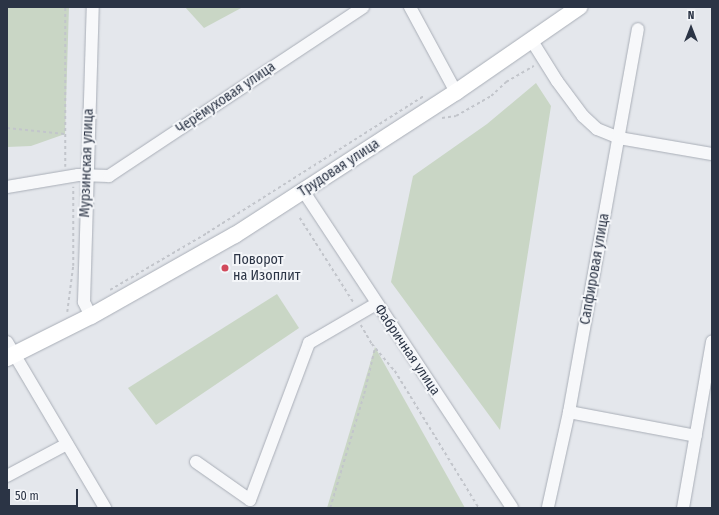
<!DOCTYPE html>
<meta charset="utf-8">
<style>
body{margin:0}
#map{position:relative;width:719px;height:515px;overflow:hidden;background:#e4e7ec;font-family:"Fira Sans Condensed",sans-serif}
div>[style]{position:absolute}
.green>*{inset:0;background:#c9d6c5}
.path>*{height:1.5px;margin-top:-0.75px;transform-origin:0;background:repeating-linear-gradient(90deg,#c2c5cb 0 3px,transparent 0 6px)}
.roads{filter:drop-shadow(0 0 1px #a9aeb7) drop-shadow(0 0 1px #a9aeb7)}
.minor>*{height:12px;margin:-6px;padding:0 6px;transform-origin:6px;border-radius:6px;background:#f7f8fa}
.major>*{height:16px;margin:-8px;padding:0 8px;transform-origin:8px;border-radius:8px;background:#fff}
.dots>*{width:11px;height:11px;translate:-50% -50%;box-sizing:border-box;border:2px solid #f4f6f9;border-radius:50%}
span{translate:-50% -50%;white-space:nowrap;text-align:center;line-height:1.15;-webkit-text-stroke:4px #f4f6f9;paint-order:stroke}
.street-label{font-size:14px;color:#2b3445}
.poi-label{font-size:14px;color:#2b3445}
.left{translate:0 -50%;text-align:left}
.frame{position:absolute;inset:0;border:8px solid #2b3445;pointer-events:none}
.north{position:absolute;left:671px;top:8px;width:40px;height:40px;-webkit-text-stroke:3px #f4f6f9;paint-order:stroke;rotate:0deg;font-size:11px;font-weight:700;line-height:16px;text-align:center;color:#2b3445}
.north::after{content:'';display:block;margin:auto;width:14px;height:18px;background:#2b3445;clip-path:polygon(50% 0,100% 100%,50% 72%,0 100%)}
.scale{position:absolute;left:8px;top:489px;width:70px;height:18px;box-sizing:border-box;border:2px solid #2b3445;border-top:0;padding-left:5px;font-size:12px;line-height:14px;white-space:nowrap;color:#2b3445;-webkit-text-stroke:3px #f4f6f9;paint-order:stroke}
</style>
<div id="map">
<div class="green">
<i style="clip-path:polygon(7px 7px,69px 7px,65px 134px,31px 146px,7px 147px)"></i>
<i style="clip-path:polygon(185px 7px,243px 7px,204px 28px)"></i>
<i style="clip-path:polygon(536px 83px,551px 106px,500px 430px,391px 282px,413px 176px,487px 124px)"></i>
<i style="clip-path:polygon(277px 294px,299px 328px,156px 425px,128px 388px)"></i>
<i style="clip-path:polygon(375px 347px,465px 508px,327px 508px)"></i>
</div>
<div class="path">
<i style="left:442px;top:118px;width:14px;rotate:-8deg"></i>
<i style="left:456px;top:116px;width:40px;rotate:-29.7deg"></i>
<i style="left:491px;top:96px;width:21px;rotate:-43deg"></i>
<i style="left:506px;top:82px;width:32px;rotate:-30deg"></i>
<i style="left:7px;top:128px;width:58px;rotate:5.9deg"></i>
<i style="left:65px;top:167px;width:160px;rotate:-90deg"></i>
<i style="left:300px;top:218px;width:101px;rotate:57.6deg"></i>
<i style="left:110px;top:290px;width:113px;rotate:-30.4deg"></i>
<i style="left:207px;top:233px;width:257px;rotate:-32.3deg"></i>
<i style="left:67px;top:312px;width:46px;rotate:-82.6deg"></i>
<i style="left:73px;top:266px;width:79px;rotate:-90deg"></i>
<i style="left:361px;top:325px;width:22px;rotate:60deg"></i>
<i style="left:372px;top:344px;width:35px;rotate:50deg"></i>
<i style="left:395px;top:371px;width:161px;rotate:58.5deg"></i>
<i style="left:330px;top:508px;width:119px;rotate:-73.4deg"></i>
<i style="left:364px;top:394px;width:48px;rotate:-76.8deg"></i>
</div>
<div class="roads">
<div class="minor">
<i style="left:410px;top:7px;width:97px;rotate:61.6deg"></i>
<i style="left:532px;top:41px;width:47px;rotate:58deg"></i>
<i style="left:557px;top:81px;width:44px;rotate:53.4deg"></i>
<i style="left:583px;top:116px;width:19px;rotate:43deg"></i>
<i style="left:597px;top:129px;width:24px;rotate:22deg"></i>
<i style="left:619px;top:138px;width:94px;rotate:9.8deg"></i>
<i style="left:7px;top:187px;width:72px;rotate:-9.6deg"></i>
<i style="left:78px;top:175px;width:31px;rotate:2deg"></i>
<i style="left:109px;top:176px;width:305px;rotate:-33.6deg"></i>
<i style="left:304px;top:192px;width:378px;rotate:56.6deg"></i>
<i style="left:91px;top:316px;width:16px;rotate:-117deg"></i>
<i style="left:84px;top:302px;width:295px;rotate:-88.3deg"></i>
<i style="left:7px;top:342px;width:193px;rotate:59.4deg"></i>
<i style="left:569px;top:412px;width:129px;rotate:10.7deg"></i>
<i style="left:196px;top:462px;width:66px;rotate:35.1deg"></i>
<i style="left:250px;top:500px;width:168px;rotate:-69.4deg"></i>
<i style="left:309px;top:343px;width:78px;rotate:-30.2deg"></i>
<i style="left:7px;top:476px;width:68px;rotate:-28.1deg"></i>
<i style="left:548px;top:507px;width:97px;rotate:-77.5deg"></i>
<i style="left:569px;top:412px;width:389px;rotate:-79.8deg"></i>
<i style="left:683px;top:508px;width:169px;rotate:-80.1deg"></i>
</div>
<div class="major">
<i style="left:7px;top:358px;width:94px;rotate:-26.6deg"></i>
<i style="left:91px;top:316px;width:165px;rotate:-29.4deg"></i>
<i style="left:235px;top:235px;width:263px;rotate:-32.9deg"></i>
<i style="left:456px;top:92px;width:150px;rotate:-34.6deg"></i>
</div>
</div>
<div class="dots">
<i style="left:225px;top:268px;background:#d1495b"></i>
</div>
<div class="street-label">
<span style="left:226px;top:98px;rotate:-34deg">Черёмуховая улица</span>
<span style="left:87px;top:163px;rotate:-88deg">Мурзинская улица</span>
<span style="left:339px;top:168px;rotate:-33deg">Трудовая улица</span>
<span style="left:595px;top:269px;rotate:-80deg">Сапфировая улица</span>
<span style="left:407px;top:350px;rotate:56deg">Фабричная улица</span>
</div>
<div class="poi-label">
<span class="left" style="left:233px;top:268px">Поворот<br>на Изоплит</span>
</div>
<div class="frame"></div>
<div class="north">N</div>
<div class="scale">50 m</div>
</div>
